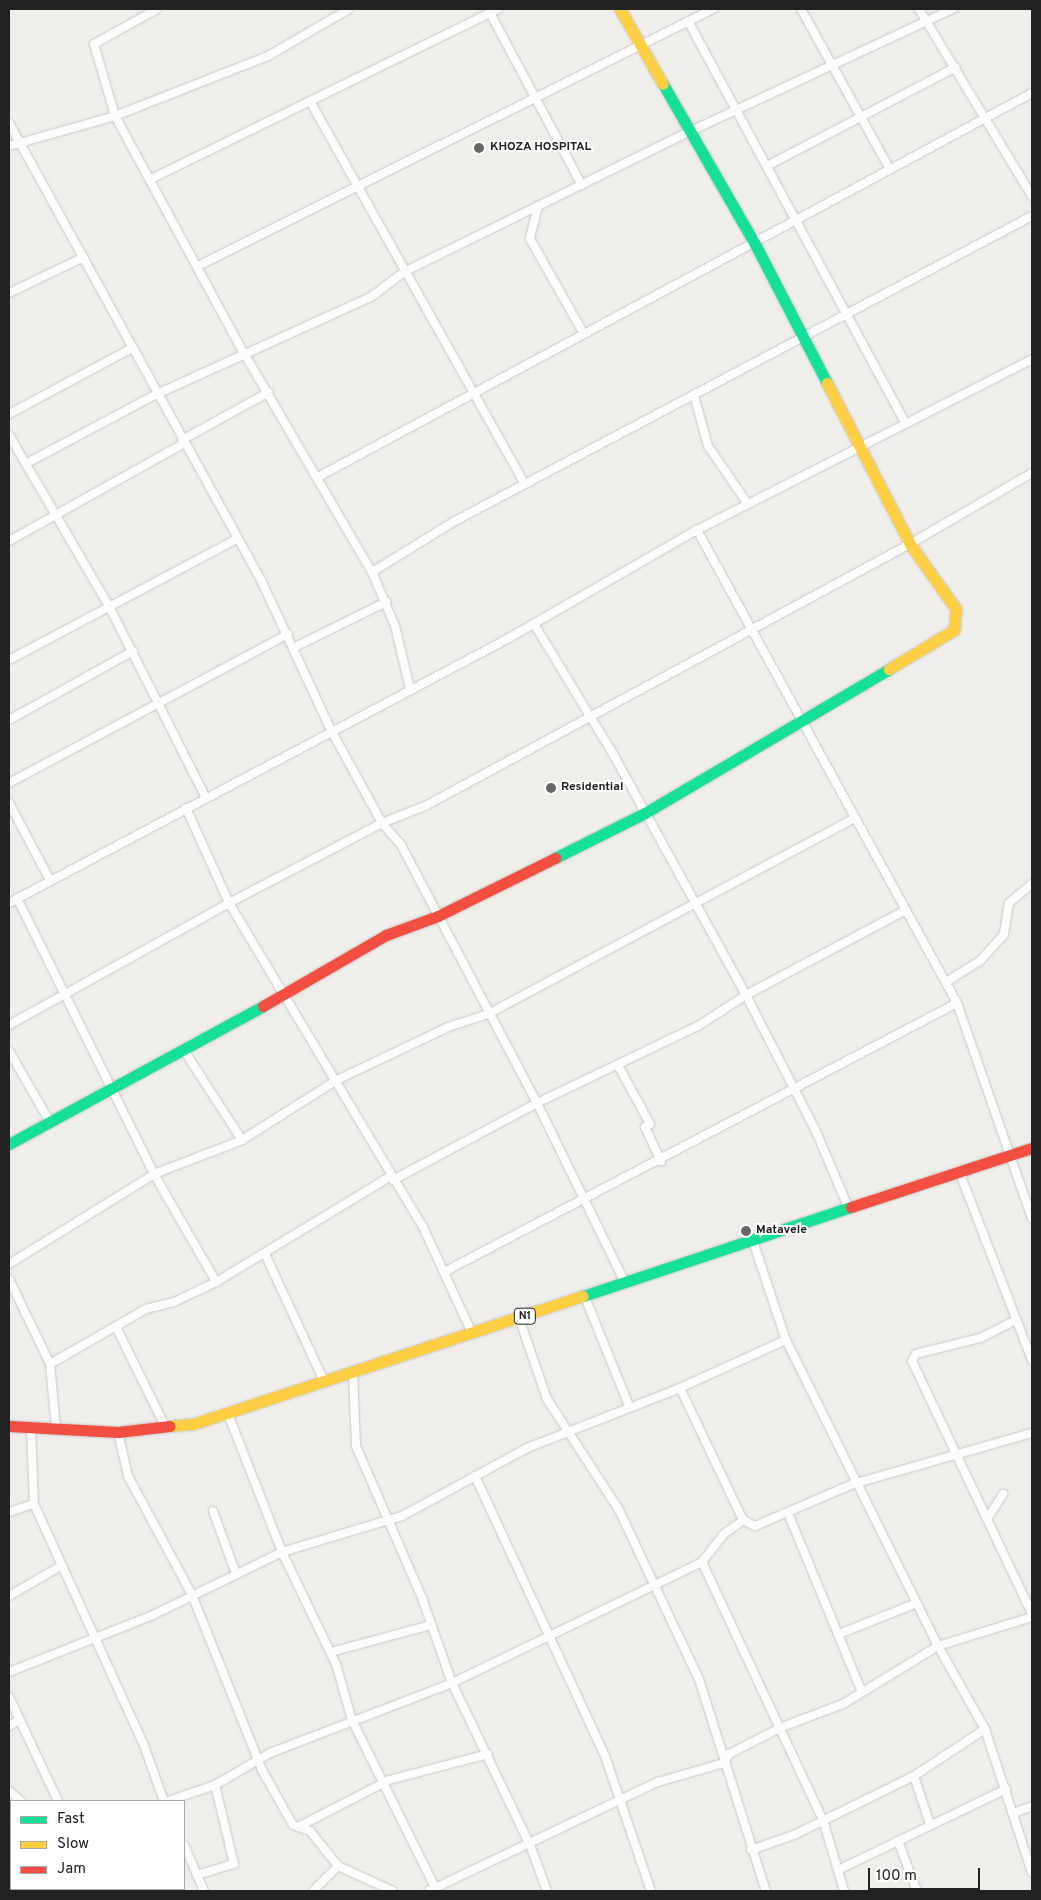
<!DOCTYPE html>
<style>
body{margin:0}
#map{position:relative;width:1041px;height:1900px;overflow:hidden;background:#f0eeeb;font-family:Overpass,sans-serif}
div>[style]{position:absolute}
.roads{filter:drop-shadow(0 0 1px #c9c8c7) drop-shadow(0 0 1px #c9c8c7)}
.street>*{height:8px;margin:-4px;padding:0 4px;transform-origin:4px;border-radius:4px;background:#fdfcfc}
.fast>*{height:11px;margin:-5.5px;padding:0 5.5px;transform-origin:5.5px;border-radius:5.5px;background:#16e098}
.slow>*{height:11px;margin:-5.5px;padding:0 5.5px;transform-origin:5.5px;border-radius:5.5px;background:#ffcf43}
.jam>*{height:11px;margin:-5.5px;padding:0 5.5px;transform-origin:5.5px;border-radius:5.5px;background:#f24e42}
.dots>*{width:14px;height:14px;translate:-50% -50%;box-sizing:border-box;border:2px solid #fff;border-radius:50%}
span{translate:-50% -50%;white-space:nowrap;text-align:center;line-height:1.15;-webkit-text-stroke:4px #fff;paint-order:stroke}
.shield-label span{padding:1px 4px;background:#fff;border:1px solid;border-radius:4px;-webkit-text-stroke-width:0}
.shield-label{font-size:11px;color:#222;font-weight:700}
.poi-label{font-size:12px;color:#222;font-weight:700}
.left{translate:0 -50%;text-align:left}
.frame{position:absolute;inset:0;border:10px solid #222;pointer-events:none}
.legend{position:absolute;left:10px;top:1800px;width:175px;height:90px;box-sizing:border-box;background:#fff;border:1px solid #a7a7a7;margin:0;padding:6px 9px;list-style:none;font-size:15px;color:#222}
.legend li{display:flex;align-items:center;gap:10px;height:25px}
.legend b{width:25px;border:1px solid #a7a7a7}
.scale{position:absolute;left:868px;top:1868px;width:112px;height:22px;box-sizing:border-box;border:2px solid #222;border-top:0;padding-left:6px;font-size:15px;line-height:18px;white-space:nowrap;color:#222;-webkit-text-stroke:4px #fff;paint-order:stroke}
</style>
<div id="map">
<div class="roads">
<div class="street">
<i style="left:157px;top:9px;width:72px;rotate:150.9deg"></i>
<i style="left:94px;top:44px;width:75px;rotate:73.7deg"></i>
<i style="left:115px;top:116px;width:272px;rotate:61.5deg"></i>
<i style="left:245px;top:355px;width:251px;rotate:59.7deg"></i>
<i style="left:372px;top:572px;width:59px;rotate:66.9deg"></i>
<i style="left:395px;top:626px;width:65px;rotate:76.6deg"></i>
<i style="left:801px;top:9px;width:182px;rotate:61deg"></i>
<i style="left:919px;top:9px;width:218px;rotate:58.9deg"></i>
<i style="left:490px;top:13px;width:195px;rotate:61.9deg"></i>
<i style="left:688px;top:21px;width:457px;rotate:61.6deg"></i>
<i style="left:311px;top:103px;width:437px;rotate:60.7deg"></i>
<i style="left:9px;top:123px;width:522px;rotate:61.13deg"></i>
<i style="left:261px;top:580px;width:168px;rotate:65deg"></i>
<i style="left:332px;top:732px;width:104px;rotate:61.2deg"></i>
<i style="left:382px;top:823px;width:29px;rotate:49deg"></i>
<i style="left:401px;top:845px;width:292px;rotate:62.2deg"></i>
<i style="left:537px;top:1103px;width:200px;rotate:63.9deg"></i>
<i style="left:9px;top:146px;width:110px;rotate:-15.8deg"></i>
<i style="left:115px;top:116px;width:164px;rotate:-21.4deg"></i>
<i style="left:268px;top:56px;width:94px;rotate:-30.1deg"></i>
<i style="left:767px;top:166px;width:213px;rotate:-27.6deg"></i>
<i style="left:151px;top:179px;width:386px;rotate:-26.1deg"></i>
<i style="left:538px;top:206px;width:34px;rotate:104deg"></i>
<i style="left:530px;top:239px;width:109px;rotate:60.4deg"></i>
<i style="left:198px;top:266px;width:576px;rotate:-26.52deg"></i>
<i style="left:9px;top:293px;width:83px;rotate:-25.6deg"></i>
<i style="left:694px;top:395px;width:53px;rotate:74.6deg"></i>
<i style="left:708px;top:446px;width:70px;rotate:55.4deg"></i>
<i style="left:9px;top:414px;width:137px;rotate:-28.2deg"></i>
<i style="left:9px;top:435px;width:198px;rotate:59.7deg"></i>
<i style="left:109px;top:606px;width:215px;rotate:63.2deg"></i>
<i style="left:182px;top:440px;width:99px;rotate:-28.9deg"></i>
<i style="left:27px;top:463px;width:147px;rotate:-28deg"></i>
<i style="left:157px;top:394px;width:235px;rotate:-24.4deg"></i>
<i style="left:371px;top:297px;width:41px;rotate:-37.1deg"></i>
<i style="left:404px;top:272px;width:320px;rotate:-26.2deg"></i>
<i style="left:691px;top:131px;width:289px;rotate:-25deg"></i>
<i style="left:318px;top:477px;width:811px;rotate:-28.27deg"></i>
<i style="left:697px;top:530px;width:540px;rotate:61.2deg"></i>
<i style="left:957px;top:1003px;width:228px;rotate:70.8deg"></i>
<i style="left:9px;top:541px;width:201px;rotate:-29.2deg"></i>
<i style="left:372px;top:572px;width:97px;rotate:-31.6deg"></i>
<i style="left:455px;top:521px;width:653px;rotate:-27.86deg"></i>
<i style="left:534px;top:624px;width:152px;rotate:58.7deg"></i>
<i style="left:613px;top:754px;width:275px;rotate:61.1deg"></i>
<i style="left:746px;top:995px;width:151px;rotate:62.8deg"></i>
<i style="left:815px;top:1129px;width:87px;rotate:67deg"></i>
<i style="left:295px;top:647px;width:102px;rotate:-26.3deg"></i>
<i style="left:9px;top:660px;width:259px;rotate:-28deg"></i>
<i style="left:9px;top:720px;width:142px;rotate:-29.1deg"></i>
<i style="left:9px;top:783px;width:316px;rotate:-28.1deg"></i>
<i style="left:9px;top:803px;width:87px;rotate:62deg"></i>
<i style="left:186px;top:808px;width:104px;rotate:65.6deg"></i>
<i style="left:229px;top:903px;width:378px;rotate:59.1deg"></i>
<i style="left:423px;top:1227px;width:117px;rotate:65.2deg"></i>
<i style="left:17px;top:898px;width:308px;rotate:63.6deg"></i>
<i style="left:154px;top:1174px;width:125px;rotate:60.1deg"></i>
<i style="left:9px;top:903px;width:566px;rotate:-27.92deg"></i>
<i style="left:509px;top:638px;width:217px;rotate:-29.9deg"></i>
<i style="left:697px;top:530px;width:376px;rotate:-27deg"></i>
<i style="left:946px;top:982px;width:40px;rotate:-32deg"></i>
<i style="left:980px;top:961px;width:36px;rotate:-48deg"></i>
<i style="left:1004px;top:934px;width:31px;rotate:-81deg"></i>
<i style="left:1009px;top:903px;width:30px;rotate:-40deg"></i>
<i style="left:9px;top:1025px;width:252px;rotate:-29deg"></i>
<i style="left:229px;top:903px;width:173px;rotate:-27.6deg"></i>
<i style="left:382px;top:823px;width:48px;rotate:-21.8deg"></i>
<i style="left:427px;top:805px;width:549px;rotate:-28.39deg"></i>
<i style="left:910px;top:544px;width:141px;rotate:-30.2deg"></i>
<i style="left:9px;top:1051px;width:82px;rotate:60deg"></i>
<i style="left:185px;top:1052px;width:105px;rotate:57.1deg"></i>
<i style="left:618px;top:1065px;width:67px;rotate:61.5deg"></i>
<i style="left:650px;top:1124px;width:6px;rotate:149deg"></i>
<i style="left:645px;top:1127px;width:38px;rotate:65deg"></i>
<i style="left:959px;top:1171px;width:203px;rotate:68.9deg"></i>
<i style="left:393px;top:1180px;width:163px;rotate:-28.1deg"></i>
<i style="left:537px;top:1103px;width:178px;rotate:-25.6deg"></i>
<i style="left:698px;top:1026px;width:57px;rotate:-32.9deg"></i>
<i style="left:746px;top:995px;width:181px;rotate:-28deg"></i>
<i style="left:753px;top:1241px;width:104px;rotate:71.6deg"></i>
<i style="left:786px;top:1340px;width:342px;rotate:63.6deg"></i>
<i style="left:938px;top:1646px;width:95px;rotate:60.5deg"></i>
<i style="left:985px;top:1729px;width:151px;rotate:71.9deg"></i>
<i style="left:265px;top:1254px;width:142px;rotate:65.1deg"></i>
<i style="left:9px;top:1264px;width:171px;rotate:-31.8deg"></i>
<i style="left:154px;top:1174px;width:94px;rotate:-21.1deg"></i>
<i style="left:242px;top:1140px;width:112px;rotate:-32.3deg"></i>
<i style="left:337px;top:1080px;width:123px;rotate:-25.5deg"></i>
<i style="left:448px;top:1027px;width:42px;rotate:-18deg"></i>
<i style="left:488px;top:1014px;width:416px;rotate:-28.1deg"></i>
<i style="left:444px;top:1272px;width:579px;rotate:-27.67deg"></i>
<i style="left:9px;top:1279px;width:94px;rotate:64.2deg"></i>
<i style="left:50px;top:1364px;width:64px;rotate:84.6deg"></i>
<i style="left:585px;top:1297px;width:118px;rotate:68deg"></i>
<i style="left:519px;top:1318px;width:86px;rotate:70.9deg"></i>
<i style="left:547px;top:1399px;width:132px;rotate:57deg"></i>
<i style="left:619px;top:1510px;width:187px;rotate:64.7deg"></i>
<i style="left:699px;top:1679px;width:222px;rotate:72.5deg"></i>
<i style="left:1014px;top:1321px;width:38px;rotate:153deg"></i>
<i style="left:980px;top:1338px;width:66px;rotate:166deg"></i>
<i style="left:916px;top:1354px;width:8px;rotate:120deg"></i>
<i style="left:912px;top:1361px;width:280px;rotate:64.6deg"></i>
<i style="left:117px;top:1329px;width:110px;rotate:63.7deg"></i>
<i style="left:50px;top:1364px;width:111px;rotate:-29.8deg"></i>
<i style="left:146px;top:1309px;width:29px;rotate:-14deg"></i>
<i style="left:174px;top:1302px;width:47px;rotate:-25.5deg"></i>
<i style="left:216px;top:1282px;width:205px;rotate:-31.2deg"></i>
<i style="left:353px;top:1373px;width:73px;rotate:87.6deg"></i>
<i style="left:356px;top:1446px;width:166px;rotate:66.5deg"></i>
<i style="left:422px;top:1598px;width:90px;rotate:70.6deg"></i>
<i style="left:452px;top:1683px;width:180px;rotate:64.3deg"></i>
<i style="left:530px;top:1845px;width:49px;rotate:69.7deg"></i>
<i style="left:680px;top:1388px;width:146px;rotate:64.5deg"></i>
<i style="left:228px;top:1414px;width:148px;rotate:68.6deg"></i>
<i style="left:282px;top:1552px;width:124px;rotate:64.3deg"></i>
<i style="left:336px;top:1664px;width:58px;rotate:74.1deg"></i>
<i style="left:352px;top:1720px;width:191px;rotate:63.6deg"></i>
<i style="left:31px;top:1427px;width:77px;rotate:87.8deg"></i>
<i style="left:34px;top:1504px;width:263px;rotate:65.5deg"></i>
<i style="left:143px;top:1743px;width:62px;rotate:70.1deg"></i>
<i style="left:118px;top:1432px;width:45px;rotate:77.2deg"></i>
<i style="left:128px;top:1476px;width:135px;rotate:61.7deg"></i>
<i style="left:192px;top:1595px;width:188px;rotate:68.2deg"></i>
<i style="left:262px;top:1770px;width:63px;rotate:60.6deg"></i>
<i style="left:293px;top:1825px;width:18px;rotate:19deg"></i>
<i style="left:310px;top:1831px;width:45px;rotate:51.3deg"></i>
<i style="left:338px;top:1866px;width:60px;rotate:24.4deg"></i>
<i style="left:475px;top:1476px;width:309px;rotate:65.1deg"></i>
<i style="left:605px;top:1756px;width:143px;rotate:71.2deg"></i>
<i style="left:213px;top:1511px;width:67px;rotate:69.9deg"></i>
<i style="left:9px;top:1512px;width:26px;rotate:-18deg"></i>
<i style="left:788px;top:1513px;width:191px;rotate:67.6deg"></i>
<i style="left:987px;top:1519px;width:30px;rotate:-57deg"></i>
<i style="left:702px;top:1562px;width:285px;rotate:64.9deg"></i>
<i style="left:823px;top:1820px;width:74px;rotate:73.5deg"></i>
<i style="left:9px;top:1596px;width:58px;rotate:-30.1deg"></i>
<i style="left:839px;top:1634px;width:84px;rotate:-21.7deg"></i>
<i style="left:331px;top:1652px;width:104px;rotate:-15.1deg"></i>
<i style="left:9px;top:1672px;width:155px;rotate:-21.6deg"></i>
<i style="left:153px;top:1615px;width:144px;rotate:-26deg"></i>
<i style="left:282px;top:1552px;width:125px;rotate:-16.7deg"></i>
<i style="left:402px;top:1516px;width:142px;rotate:-28.5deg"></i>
<i style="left:527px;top:1448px;width:164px;rotate:-21.4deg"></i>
<i style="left:680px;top:1388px;width:116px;rotate:-24.4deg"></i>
<i style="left:9px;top:1697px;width:115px;rotate:64.8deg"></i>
<i style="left:9px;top:1726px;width:12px;rotate:-31deg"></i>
<i style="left:914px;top:1776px;width:51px;rotate:71.6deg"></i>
<i style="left:9px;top:1791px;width:16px;rotate:40deg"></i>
<i style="left:168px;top:1801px;width:50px;rotate:-18.8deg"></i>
<i style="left:215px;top:1785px;width:64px;rotate:-30.2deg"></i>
<i style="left:270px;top:1753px;width:195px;rotate:-21deg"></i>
<i style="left:452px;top:1683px;width:278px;rotate:-25.8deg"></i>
<i style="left:702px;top:1562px;width:36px;rotate:-52deg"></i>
<i style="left:724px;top:1534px;width:24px;rotate:-36deg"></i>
<i style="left:743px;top:1520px;width:13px;rotate:27deg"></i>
<i style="left:755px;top:1526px;width:107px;rotate:-23.2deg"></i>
<i style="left:853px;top:1484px;width:186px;rotate:-15.9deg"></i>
<i style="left:1014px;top:1813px;width:19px;rotate:-21deg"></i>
<i style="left:298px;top:1827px;width:102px;rotate:-27.3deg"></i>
<i style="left:389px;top:1780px;width:102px;rotate:-14.7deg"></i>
<i style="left:898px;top:1841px;width:53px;rotate:69.2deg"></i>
<i style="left:184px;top:1845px;width:50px;rotate:66.5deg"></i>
<i style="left:751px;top:1850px;width:48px;rotate:-19.6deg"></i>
<i style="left:796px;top:1834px;width:131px;rotate:-26.2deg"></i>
<i style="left:914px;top:1776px;width:85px;rotate:-33.5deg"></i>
<i style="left:9px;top:1865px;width:4px;rotate:-56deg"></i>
<i style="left:838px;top:1870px;width:187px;rotate:-25.7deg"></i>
<i style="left:197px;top:1875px;width:39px;rotate:-17deg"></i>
<i style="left:234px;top:1864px;width:81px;rotate:-103.5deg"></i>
<i style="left:313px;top:1891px;width:35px;rotate:-45deg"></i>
<i style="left:429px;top:1891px;width:254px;rotate:-25.5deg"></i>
<i style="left:658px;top:1782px;width:69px;rotate:-16.1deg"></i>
<i style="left:724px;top:1763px;width:10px;rotate:-61deg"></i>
<i style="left:729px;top:1754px;width:59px;rotate:-27deg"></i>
<i style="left:782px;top:1727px;width:65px;rotate:-20.7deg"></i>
<i style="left:843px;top:1704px;width:111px;rotate:-31.4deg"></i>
<i style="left:938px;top:1646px;width:98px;rotate:-17.1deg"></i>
</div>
<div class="fast">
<i style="left:663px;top:84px;width:185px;rotate:60.1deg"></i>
<i style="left:755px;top:244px;width:157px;rotate:62.6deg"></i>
<i style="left:555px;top:858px;width:101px;rotate:-26.6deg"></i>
<i style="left:645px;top:813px;width:283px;rotate:-30.5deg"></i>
<i style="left:9px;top:1144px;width:289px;rotate:-28.5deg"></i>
<i style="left:583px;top:1296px;width:282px;rotate:-18.4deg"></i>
<i style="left:9px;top:1871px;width:3px;rotate:45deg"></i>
<i style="left:35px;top:1889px;width:4px;rotate:34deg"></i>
</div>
<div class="slow">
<i style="left:620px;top:9px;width:86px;rotate:60.2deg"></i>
<i style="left:827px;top:383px;width:181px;rotate:62.7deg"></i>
<i style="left:910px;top:544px;width:80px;rotate:54.7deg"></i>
<i style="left:956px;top:609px;width:21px;rotate:95deg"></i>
<i style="left:954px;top:630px;width:76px;rotate:149deg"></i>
<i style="left:170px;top:1426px;width:23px;rotate:-5deg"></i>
<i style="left:193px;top:1424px;width:410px;rotate:-18.2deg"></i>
</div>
<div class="jam">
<i style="left:263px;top:1006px;width:142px;rotate:-30deg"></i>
<i style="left:386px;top:935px;width:55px;rotate:-20.1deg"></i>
<i style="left:438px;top:916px;width:131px;rotate:-26.4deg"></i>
<i style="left:851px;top:1207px;width:190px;rotate:-18.1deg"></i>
<i style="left:9px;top:1426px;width:109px;rotate:3.2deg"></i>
<i style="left:118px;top:1432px;width:52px;rotate:-6.6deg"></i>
</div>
</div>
<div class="dots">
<i style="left:479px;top:148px;background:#6a6968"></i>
<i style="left:551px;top:788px;background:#6a6968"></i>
<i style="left:746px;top:1231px;background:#6a6968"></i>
</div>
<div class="shield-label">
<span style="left:525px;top:1316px">N1</span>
</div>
<div class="poi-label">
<span class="left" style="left:490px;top:148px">KHOZA HOSPITAL</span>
<span class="left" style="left:561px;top:788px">Residential</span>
<span class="left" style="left:756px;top:1231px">Matavele</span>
</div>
<div class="frame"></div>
<ul class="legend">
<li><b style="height:6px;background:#16e098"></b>Fast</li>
<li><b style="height:6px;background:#ffcf43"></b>Slow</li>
<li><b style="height:6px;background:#f24e42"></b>Jam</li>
</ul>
<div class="scale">100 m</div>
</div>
